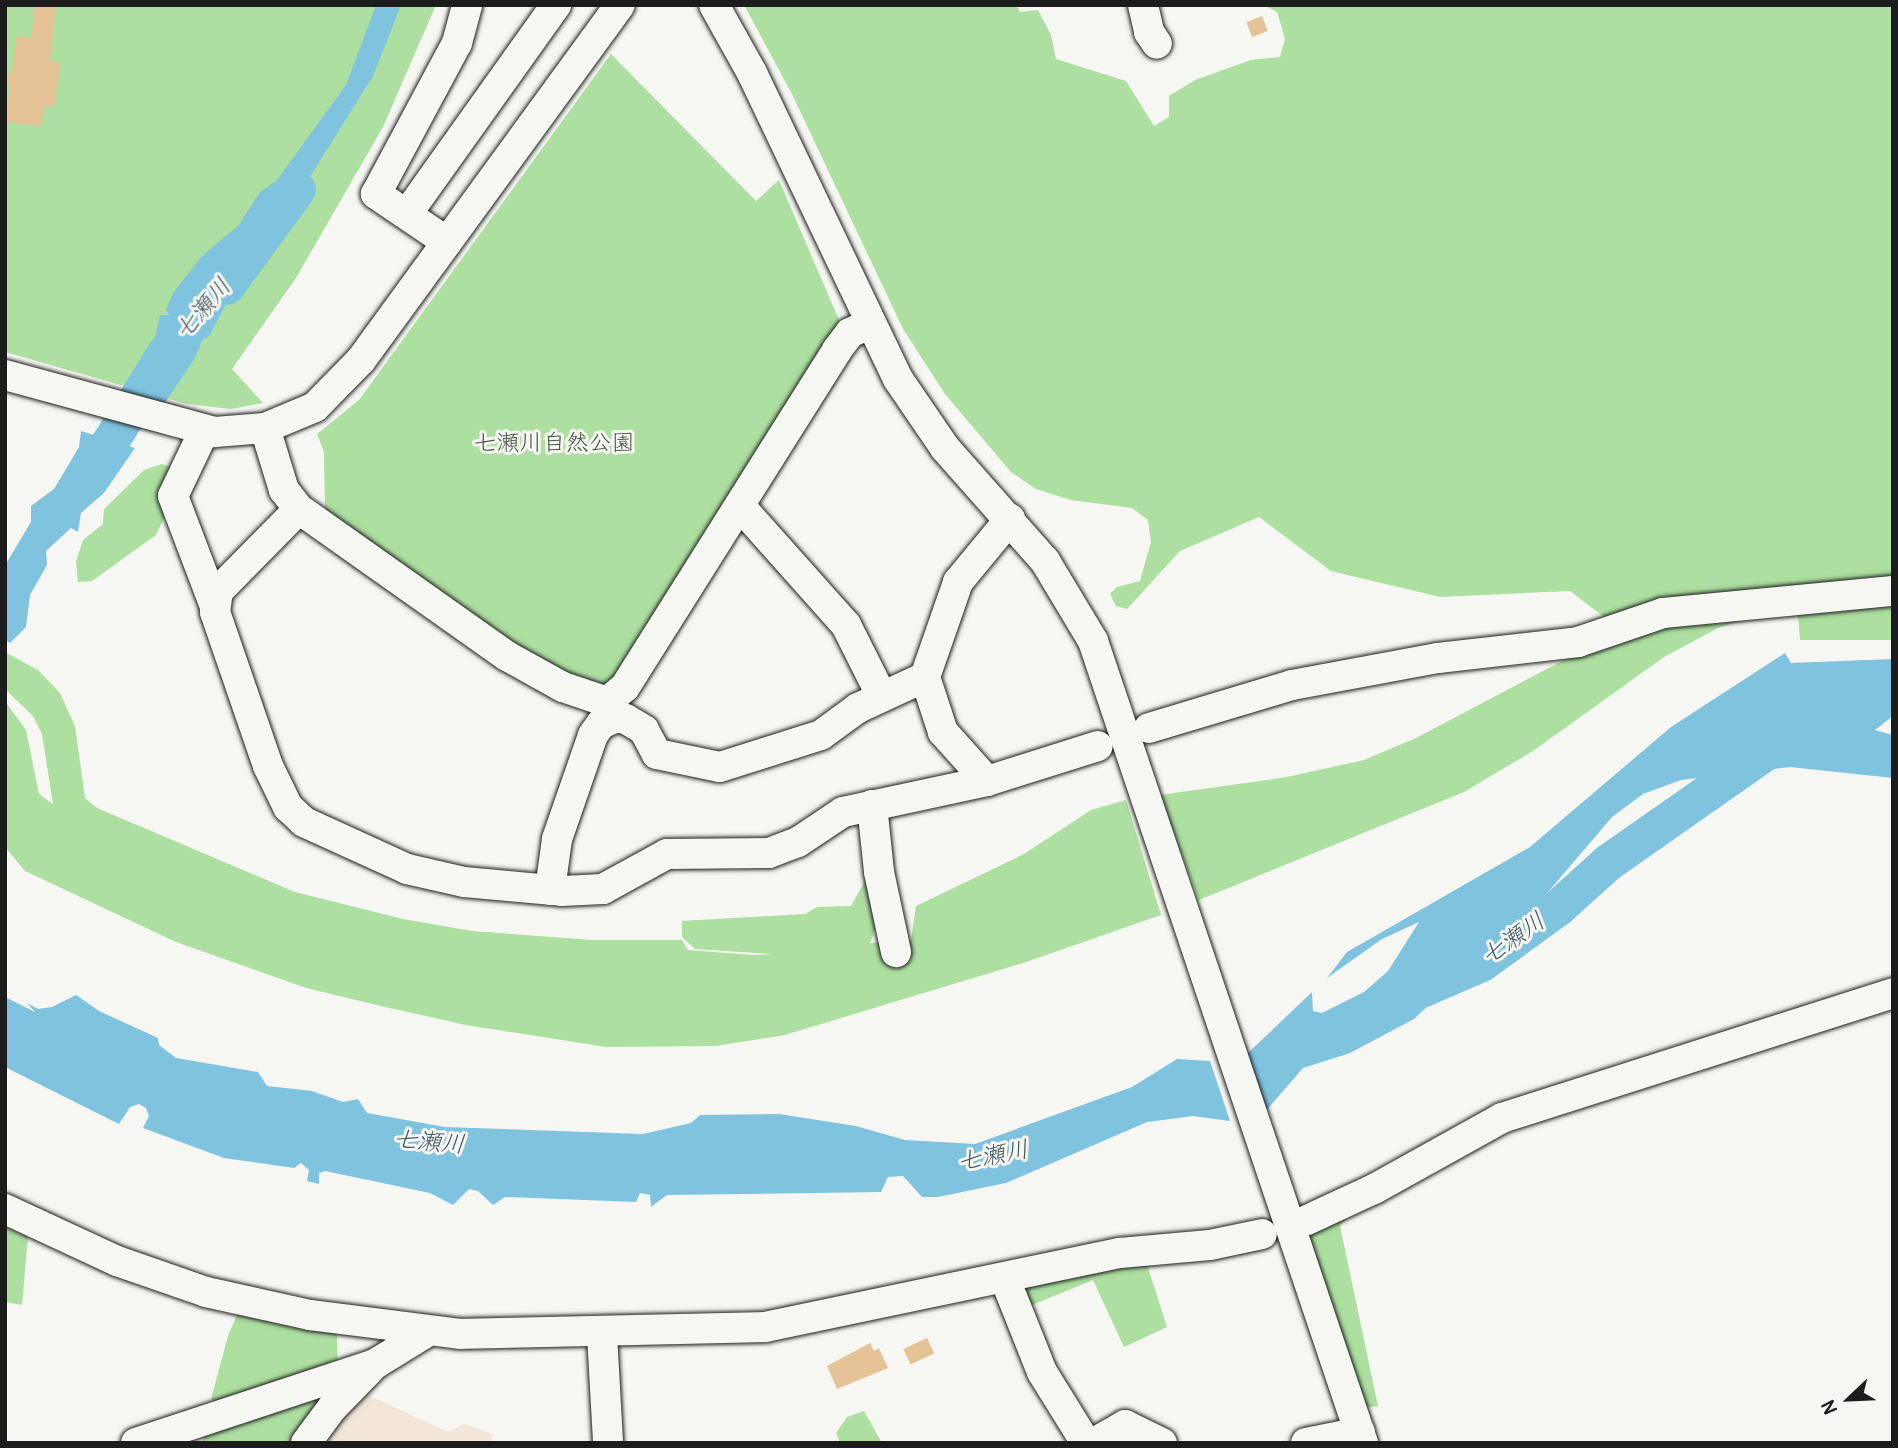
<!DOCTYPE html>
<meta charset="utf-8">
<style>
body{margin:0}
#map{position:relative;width:1898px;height:1448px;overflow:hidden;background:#f6f6f2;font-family:Pangolin,"Klee One",sans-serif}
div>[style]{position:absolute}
.built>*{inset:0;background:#f1e6d7}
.green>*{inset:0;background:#addfa0}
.water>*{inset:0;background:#7fc3df}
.river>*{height:37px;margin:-18.5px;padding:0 18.5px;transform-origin:18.5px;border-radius:18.5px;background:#7fc3df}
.building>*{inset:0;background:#e6c297;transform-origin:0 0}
.roads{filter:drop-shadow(0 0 2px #1c1c1c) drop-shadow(0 0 2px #1c1c1c)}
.minor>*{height:30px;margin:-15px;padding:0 15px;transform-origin:15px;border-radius:15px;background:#f6f6f2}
span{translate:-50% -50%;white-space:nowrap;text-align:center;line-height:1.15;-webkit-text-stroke:6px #f6f6f2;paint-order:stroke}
.park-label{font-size:23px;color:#485644}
.water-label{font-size:24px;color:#3f5660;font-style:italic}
.frame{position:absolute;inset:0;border:7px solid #1c1c1c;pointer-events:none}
.north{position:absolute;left:1814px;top:1364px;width:70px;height:70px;-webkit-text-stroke:5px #f6f6f2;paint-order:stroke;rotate:247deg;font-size:19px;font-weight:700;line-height:28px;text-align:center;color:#1c1c1c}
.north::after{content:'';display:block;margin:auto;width:24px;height:32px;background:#1c1c1c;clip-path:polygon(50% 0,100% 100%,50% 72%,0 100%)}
</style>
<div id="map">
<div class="built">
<i style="clip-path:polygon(357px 1390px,448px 1432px,464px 1424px,493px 1434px,490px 1443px,314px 1443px)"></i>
</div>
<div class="green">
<i style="clip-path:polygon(5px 5px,436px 5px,383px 127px,296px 278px,232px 369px,263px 403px,231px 409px,187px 404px,5px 352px)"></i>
<i style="clip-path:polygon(744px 5px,1016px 5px,1020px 12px,1038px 10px,1051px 35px,1056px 59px,1126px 81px,1154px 126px,1169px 117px,1169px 96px,1195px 80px,1251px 60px,1280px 57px,1285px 39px,1277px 12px,1264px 5px,1893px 5px,1893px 640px,1800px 640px,1797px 603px,1718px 628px,1664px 657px,1533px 751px,1464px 792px,1199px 900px,1160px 795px,1287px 777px,1364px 760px,1416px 738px,1621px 630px,1570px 591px,1440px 597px,1331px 571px,1259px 517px,1180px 551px,1127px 609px,1116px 606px,1110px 594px,1117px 587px,1140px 581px,1151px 542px,1148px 520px,1132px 508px,1071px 500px,1036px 489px,1011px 472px,945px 394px,903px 329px,792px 94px)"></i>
<i style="clip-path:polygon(611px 54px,756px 201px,779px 180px,842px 327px,606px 691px,511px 648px,325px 509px,324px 452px,317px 434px,359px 400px)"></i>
<i style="clip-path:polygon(162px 464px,171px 467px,168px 510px,156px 535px,92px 581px,78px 582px,76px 561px,83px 540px,103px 524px,104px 509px,144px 470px)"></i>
<i style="clip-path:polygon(5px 652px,38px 670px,60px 693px,75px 726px,85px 798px,97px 808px,295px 892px,403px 919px,472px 931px,593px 940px,682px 940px,688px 950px,753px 955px,773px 954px,695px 949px,682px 937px,682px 921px,805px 914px,817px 907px,851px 906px,867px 877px,877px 925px,870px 943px,911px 940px,916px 906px,1024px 854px,1091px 810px,1126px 800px,1161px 915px,1026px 962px,785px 1035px,716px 1046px,606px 1047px,466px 1025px,381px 1006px,306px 988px,176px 942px,25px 871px,5px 847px,5px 701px,26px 730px,39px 794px,53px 804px,42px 734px,33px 716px,5px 689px)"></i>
<i style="clip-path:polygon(1354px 1209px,1340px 1226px,1378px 1406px,1364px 1408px,1308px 1233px)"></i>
<i style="clip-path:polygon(5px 1227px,28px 1237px,22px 1305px,5px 1302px)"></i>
<i style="clip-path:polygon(1144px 1255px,1167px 1327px,1124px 1347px,1093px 1280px,1020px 1310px,1017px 1285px)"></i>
<i style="clip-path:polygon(240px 1308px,337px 1329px,338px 1391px,301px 1443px,202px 1443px,215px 1404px,211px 1399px,228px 1336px)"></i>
<i style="clip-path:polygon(864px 1411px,882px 1443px,840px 1443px,836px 1433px,847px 1417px)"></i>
</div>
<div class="water">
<i style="clip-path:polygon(376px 5px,401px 5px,373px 76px,301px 191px,254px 250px,211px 333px,206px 339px,197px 337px,200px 346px,195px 358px,164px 404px,152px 400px,166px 369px,163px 366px,130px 386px,127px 393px,120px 391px,150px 361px,160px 315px,170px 315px,166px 310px,173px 293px,202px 256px,238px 226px,260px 192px,277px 180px,346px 85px)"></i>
<i style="clip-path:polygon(81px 431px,135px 448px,104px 493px,81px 513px,78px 532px,71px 528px,46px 551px,47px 565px,30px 595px,26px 627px,10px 643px,5px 640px,7px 562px,31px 522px,31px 506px,54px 489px,79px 447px)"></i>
<i style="clip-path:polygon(1785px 653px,1791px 663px,1893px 659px,1893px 716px,1875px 730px,1893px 735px,1893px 778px,1790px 767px,1681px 780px,1643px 794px,1612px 817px,1548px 892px,1414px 1019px,1350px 1053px,1303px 1068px,1266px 1111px,1247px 1054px,1312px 992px,1313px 1011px,1322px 1013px,1364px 992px,1388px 971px,1419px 922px,1382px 939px,1327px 978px,1347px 952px,1530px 847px,1671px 727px)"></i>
<i style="clip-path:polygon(76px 995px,99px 1011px,158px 1038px,159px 1045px,176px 1058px,258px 1072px,267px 1086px,312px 1091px,343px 1102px,358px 1099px,367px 1113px,445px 1127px,643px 1134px,691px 1123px,700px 1115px,779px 1114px,856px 1126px,905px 1140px,975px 1144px,1132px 1087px,1177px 1059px,1210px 1061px,1230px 1121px,1193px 1116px,1147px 1122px,1006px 1183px,938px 1197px,922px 1197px,903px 1176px,888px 1177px,881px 1192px,667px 1195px,651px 1207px,650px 1195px,640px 1193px,636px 1202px,505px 1197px,493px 1205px,478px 1191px,469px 1189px,453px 1205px,430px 1193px,325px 1171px,319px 1173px,319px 1184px,307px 1181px,309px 1170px,301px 1163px,294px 1168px,224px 1158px,143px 1128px,149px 1116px,146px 1108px,139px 1104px,130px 1107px,119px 1124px,5px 1067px,5px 997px,35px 1012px,27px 1003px,38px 1009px,52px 1007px)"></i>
</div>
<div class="river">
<i style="left:226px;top:286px;width:120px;rotate:-53.8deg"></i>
<i style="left:82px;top:479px;width:49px;rotate:-53.4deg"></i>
<i style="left:111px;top:440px;width:102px;rotate:-58.2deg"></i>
<i style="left:165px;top:353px;width:29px;rotate:-46deg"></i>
<i style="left:1421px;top:989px;width:65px;rotate:-23.4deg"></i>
<i style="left:1481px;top:963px;width:94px;rotate:-35.9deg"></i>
<i style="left:1557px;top:908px;width:69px;rotate:-42deg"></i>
<i style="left:1608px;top:862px;width:204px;rotate:-35deg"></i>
</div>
<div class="building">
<i style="clip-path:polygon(35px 5px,56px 5px,50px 61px,60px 62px,54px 107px,44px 106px,41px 126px,6px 122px,10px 85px,5px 77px,12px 72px,16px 36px,31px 38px)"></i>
<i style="left:1262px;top:16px;width:16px;height:17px;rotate:68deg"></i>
<i style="left:927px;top:1338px;width:17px;height:26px;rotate:65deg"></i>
<i style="clip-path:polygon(870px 1343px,874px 1351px,879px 1348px,888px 1368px,837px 1389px,827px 1366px)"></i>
</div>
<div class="roads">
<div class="minor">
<i style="left:714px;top:5px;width:78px;rotate:60.8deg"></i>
<i style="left:752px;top:73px;width:339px;rotate:64.5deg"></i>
<i style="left:898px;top:379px;width:83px;rotate:55.7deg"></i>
<i style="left:945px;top:448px;width:151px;rotate:48.5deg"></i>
<i style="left:1045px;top:561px;width:93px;rotate:59deg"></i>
<i style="left:1093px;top:641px;width:846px;rotate:71.39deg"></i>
<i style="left:1143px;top:5px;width:28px;rotate:77deg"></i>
<i style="left:1149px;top:32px;width:14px;rotate:56deg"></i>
<i style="left:407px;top:214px;width:257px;rotate:-54.5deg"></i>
<i style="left:447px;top:242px;width:86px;rotate:-145.9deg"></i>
<i style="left:376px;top:194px;width:171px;rotate:-61.8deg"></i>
<i style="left:457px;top:43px;width:39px;rotate:-75deg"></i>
<i style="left:5px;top:375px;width:218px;rotate:15.2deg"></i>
<i style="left:215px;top:432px;width:50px;rotate:-4.6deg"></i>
<i style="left:265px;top:428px;width:54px;rotate:-22.8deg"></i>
<i style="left:315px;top:407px;width:66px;rotate:-45.6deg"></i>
<i style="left:361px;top:360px;width:439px;rotate:-53.9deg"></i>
<i style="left:265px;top:428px;width:65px;rotate:73deg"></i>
<i style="left:284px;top:490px;width:24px;rotate:52deg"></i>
<i style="left:299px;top:509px;width:255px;rotate:35.3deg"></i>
<i style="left:507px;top:656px;width:64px;rotate:29deg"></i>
<i style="left:563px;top:687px;width:46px;rotate:18.8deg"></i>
<i style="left:607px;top:702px;width:23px;rotate:-40deg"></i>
<i style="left:625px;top:687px;width:398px;rotate:-57.8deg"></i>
<i style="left:837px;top:350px;width:21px;rotate:-53deg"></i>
<i style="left:850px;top:333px;width:21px;rotate:-25deg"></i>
<i style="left:204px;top:431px;width:72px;rotate:115.5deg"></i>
<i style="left:173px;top:496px;width:116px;rotate:69.2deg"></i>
<i style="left:740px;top:506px;width:159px;rotate:48.3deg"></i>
<i style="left:846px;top:625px;width:80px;rotate:63.4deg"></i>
<i style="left:299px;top:509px;width:115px;rotate:134.6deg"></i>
<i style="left:218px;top:591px;width:21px;rotate:98deg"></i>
<i style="left:215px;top:612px;width:163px;rotate:71deg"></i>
<i style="left:268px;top:766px;width:46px;rotate:64deg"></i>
<i style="left:288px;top:807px;width:22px;rotate:43deg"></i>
<i style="left:304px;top:822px;width:113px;rotate:24.5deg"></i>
<i style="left:407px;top:869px;width:58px;rotate:12.8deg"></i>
<i style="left:464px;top:882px;width:98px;rotate:5.2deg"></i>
<i style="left:562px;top:891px;width:41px;rotate:-2.8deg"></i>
<i style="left:603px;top:889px;width:73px;rotate:-28.7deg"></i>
<i style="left:667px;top:854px;width:102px;rotate:-0.6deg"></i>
<i style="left:769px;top:853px;width:31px;rotate:-21deg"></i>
<i style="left:798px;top:842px;width:54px;rotate:-33.7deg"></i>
<i style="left:843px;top:812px;width:147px;rotate:-12.1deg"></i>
<i style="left:987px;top:781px;width:116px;rotate:-17.5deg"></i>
<i style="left:1149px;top:728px;width:149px;rotate:-16.7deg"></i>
<i style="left:1292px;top:685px;width:148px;rotate:-10.5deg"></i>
<i style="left:1438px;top:658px;width:141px;rotate:-6.5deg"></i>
<i style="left:1578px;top:642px;width:90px;rotate:-18.8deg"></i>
<i style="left:1663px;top:613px;width:231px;rotate:-5.5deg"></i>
<i style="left:987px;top:781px;width:66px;rotate:-131.9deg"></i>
<i style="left:943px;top:732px;width:58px;rotate:-108.1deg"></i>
<i style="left:925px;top:677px;width:101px;rotate:-70.8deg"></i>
<i style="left:958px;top:582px;width:82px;rotate:-50.5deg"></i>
<i style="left:872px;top:805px;width:67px;rotate:84deg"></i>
<i style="left:879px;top:872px;width:82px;rotate:78deg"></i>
<i style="left:550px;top:890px;width:51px;rotate:-82.2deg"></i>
<i style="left:557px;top:839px;width:110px;rotate:-70.9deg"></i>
<i style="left:593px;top:735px;width:14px;rotate:-54deg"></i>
<i style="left:601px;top:724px;width:17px;rotate:-24deg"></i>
<i style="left:617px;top:717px;width:9px;rotate:13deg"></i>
<i style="left:626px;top:719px;width:21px;rotate:31deg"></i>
<i style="left:644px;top:730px;width:27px;rotate:62deg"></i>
<i style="left:657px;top:754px;width:64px;rotate:11.7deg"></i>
<i style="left:720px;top:767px;width:106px;rotate:-17.6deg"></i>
<i style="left:821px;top:735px;width:46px;rotate:-36.1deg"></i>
<i style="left:858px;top:708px;width:74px;rotate:-24.8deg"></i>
<i style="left:5px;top:1209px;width:123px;rotate:24.9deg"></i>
<i style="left:117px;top:1261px;width:94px;rotate:19.2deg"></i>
<i style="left:206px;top:1292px;width:107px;rotate:12.5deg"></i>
<i style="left:310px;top:1315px;width:151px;rotate:7.2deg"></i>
<i style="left:460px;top:1334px;width:305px;rotate:-1.3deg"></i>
<i style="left:765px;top:1327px;width:363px;rotate:-11.8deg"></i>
<i style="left:1120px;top:1253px;width:90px;rotate:-5.1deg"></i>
<i style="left:1210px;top:1245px;width:53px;rotate:-11.9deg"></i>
<i style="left:1305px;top:1221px;width:76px;rotate:-24.9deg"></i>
<i style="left:1374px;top:1189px;width:146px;rotate:-29deg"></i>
<i style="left:1502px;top:1118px;width:410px;rotate:-17.7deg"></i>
<i style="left:1005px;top:1279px;width:100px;rotate:68.3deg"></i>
<i style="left:1042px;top:1372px;width:84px;rotate:58.2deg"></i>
<i style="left:602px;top:1334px;width:109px;rotate:86.8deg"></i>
<i style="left:136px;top:1443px;width:252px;rotate:-18.3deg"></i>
<i style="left:375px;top:1364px;width:61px;rotate:-31.6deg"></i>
<i style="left:306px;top:1443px;width:44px;rotate:-53.4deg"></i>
<i style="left:332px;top:1408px;width:54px;rotate:-45.7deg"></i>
<i style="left:1094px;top:1443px;width:36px;rotate:-30deg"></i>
<i style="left:1125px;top:1425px;width:41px;rotate:25.9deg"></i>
<i style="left:1306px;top:1443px;width:55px;rotate:-11.5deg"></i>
</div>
</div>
<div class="park-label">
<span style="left:554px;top:443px">七瀬川自然公園</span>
</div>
<div class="water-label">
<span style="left:203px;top:309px;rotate:-49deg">七瀬川</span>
<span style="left:1513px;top:939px;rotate:-35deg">七瀬川</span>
<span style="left:429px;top:1142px;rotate:5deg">七瀬川</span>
<span style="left:993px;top:1156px;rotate:-11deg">七瀬川</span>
</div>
<div class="frame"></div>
<div class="north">N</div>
</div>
